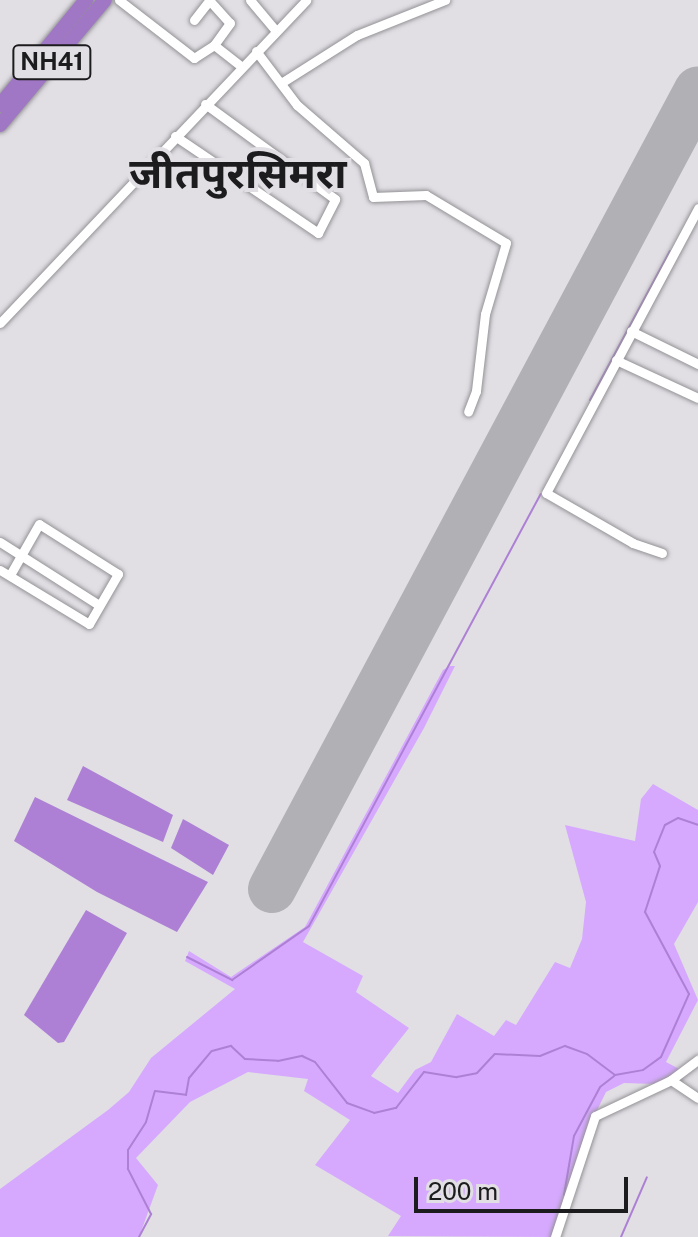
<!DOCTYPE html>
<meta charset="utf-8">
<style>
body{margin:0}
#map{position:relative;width:698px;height:1237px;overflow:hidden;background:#e1dfe4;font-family:"Public Sans","Noto Sans Devanagari",sans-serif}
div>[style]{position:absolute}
.green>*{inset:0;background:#d6a9ff}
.water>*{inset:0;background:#ad80d5}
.stream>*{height:2px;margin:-1px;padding:0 1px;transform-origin:1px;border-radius:1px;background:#ad80d5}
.runway>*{height:48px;margin:-24px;padding:0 24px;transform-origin:24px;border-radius:24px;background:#b1b0b4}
.roads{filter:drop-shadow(0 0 2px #949296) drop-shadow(0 0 2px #949296)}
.minor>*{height:9px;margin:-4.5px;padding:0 4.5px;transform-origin:4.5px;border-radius:4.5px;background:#fff}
.highway>*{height:14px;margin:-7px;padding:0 7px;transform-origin:7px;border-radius:7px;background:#a077c4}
span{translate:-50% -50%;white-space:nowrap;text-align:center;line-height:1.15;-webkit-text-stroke:8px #e1dfe4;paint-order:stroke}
.shield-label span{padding:2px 6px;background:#e1dfe4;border:2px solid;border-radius:6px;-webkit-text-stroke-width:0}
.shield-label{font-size:24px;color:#1c1b1d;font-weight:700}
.town-label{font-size:42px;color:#1c1b1d;font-weight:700}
.scale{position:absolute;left:414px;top:1177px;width:214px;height:36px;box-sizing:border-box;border:4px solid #1c1b1d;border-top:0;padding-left:10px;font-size:24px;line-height:28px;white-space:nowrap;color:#1c1b1d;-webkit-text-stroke:6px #e1dfe4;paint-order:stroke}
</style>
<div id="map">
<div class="green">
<i style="clip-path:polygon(450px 666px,455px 666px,424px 728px,303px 942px,363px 976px,356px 992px,409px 1028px,371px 1076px,398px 1093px,415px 1070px,431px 1062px,457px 1014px,494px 1036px,506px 1020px,516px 1025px,555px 962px,570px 968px,582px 939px,586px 902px,565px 825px,635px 841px,641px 799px,653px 784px,698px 810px,698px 902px,674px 944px,698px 1000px,666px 1062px,685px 1072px,654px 1084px,624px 1083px,606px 1092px,584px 1137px,555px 1237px,388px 1236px,401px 1216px,315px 1165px,350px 1120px,304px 1091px,308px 1079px,248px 1072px,190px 1102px,136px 1158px,158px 1185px,139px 1237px,0 1237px,0 1189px,108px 1110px,129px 1092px,151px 1058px,235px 989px,185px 961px,189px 951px,231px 977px,305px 927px,443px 670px)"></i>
</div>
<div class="water">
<i style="clip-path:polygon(83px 766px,173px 815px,163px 842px,67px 800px)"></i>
<i style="clip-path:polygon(35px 797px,208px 882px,177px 932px,97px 892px,14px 841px)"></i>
<i style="clip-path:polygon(183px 819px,229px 845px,213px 875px,171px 848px)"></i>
<i style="clip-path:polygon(86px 910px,127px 933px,64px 1042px,58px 1043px,24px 1015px)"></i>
</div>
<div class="stream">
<i style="left:590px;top:400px;width:169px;rotate:-61.8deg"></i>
<i style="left:187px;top:957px;width:51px;rotate:27.1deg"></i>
<i style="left:232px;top:980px;width:94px;rotate:-35deg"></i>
<i style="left:309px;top:926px;width:490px;rotate:-61.8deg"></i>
<i style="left:564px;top:1195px;width:60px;rotate:-80.4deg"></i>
<i style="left:574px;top:1136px;width:55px;rotate:-62deg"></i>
<i style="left:600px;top:1087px;width:18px;rotate:-38deg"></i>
<i style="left:139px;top:1237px;width:26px;rotate:-62deg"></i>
<i style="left:151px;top:1214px;width:51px;rotate:-117.1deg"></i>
<i style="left:128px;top:1169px;width:19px;rotate:-90deg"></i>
<i style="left:128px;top:1150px;width:33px;rotate:-57deg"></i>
<i style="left:146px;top:1122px;width:32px;rotate:-74deg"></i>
<i style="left:155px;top:1091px;width:31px;rotate:7deg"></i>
<i style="left:186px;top:1095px;width:17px;rotate:-80deg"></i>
<i style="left:189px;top:1078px;width:35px;rotate:-50deg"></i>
<i style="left:212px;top:1051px;width:20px;rotate:-15deg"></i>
<i style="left:231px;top:1046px;width:19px;rotate:43deg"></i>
<i style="left:245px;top:1059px;width:33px;rotate:3deg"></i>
<i style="left:278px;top:1061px;width:25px;rotate:-12deg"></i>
<i style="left:302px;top:1056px;width:14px;rotate:25deg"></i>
<i style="left:315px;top:1062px;width:52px;rotate:52deg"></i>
<i style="left:347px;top:1103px;width:29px;rotate:20deg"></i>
<i style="left:374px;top:1113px;width:23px;rotate:-13deg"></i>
<i style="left:396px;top:1108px;width:46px;rotate:-52.1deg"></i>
<i style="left:424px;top:1072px;width:33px;rotate:9deg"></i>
<i style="left:457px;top:1077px;width:20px;rotate:-11deg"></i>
<i style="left:477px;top:1073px;width:26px;rotate:-47deg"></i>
<i style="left:495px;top:1054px;width:45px;rotate:2.5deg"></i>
<i style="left:540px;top:1056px;width:27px;rotate:-22deg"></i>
<i style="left:565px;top:1046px;width:23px;rotate:20deg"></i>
<i style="left:587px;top:1054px;width:35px;rotate:37deg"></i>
<i style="left:615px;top:1075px;width:28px;rotate:-10deg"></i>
<i style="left:643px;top:1070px;width:22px;rotate:-36deg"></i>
<i style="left:661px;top:1057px;width:69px;rotate:-66deg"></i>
<i style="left:689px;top:994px;width:93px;rotate:-118.2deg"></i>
<i style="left:645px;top:912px;width:48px;rotate:-71.9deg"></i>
<i style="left:660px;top:866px;width:15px;rotate:-113deg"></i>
<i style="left:654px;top:852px;width:29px;rotate:-68deg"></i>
<i style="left:665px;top:825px;width:15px;rotate:-28deg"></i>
<i style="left:678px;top:818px;width:21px;rotate:19deg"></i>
<i style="left:621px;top:1237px;width:65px;rotate:-66.6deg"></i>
</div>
<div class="runway">
<i style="left:272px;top:889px;width:905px;rotate:-61.93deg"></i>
</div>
<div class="roads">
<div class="minor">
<i style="left:119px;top:0;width:95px;rotate:37.7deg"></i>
<i style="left:194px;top:58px;width:24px;rotate:-33deg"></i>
<i style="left:214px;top:45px;width:34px;rotate:38deg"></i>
<i style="left:209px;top:0;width:31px;rotate:48deg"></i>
<i style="left:230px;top:23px;width:27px;rotate:126deg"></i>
<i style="left:250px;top:0;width:40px;rotate:50deg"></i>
<i style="left:194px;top:20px;width:23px;rotate:-52deg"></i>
<i style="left:256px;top:51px;width:68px;rotate:52.8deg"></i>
<i style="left:297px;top:105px;width:89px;rotate:40.9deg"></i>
<i style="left:364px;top:163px;width:35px;rotate:75deg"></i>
<i style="left:373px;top:197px;width:53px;rotate:-2.2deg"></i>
<i style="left:426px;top:195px;width:93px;rotate:31deg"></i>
<i style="left:506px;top:243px;width:74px;rotate:106.5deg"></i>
<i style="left:485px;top:314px;width:78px;rotate:96.7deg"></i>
<i style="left:476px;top:391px;width:22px;rotate:111deg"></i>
<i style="left:281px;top:83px;width:90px;rotate:-32.3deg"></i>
<i style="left:357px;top:35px;width:95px;rotate:-21.7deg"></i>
<i style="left:175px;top:136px;width:173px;rotate:34.1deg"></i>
<i style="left:318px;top:233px;width:38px;rotate:-63deg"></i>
<i style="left:335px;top:199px;width:161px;rotate:-143.8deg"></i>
<i style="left:0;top:323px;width:445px;rotate:-46.5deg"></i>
<i style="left:631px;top:331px;width:75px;rotate:26.2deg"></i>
<i style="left:616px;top:360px;width:90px;rotate:24.9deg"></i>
<i style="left:0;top:542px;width:117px;rotate:32.5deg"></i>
<i style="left:662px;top:553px;width:31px;rotate:-161deg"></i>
<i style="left:633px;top:543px;width:100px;rotate:-150.1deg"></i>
<i style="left:546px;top:493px;width:323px;rotate:-61.9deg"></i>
<i style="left:0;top:570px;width:104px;rotate:31.2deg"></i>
<i style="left:89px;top:624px;width:58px;rotate:-59.9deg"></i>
<i style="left:118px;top:574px;width:93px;rotate:-147.7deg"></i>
<i style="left:39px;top:524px;width:59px;rotate:119.6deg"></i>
<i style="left:671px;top:1080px;width:34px;rotate:-37deg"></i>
<i style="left:555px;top:1237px;width:127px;rotate:-71.7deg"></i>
<i style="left:595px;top:1116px;width:84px;rotate:-25.3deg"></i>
<i style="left:671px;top:1080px;width:32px;rotate:34deg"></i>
</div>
<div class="highway">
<i style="left:0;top:105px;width:136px;rotate:-50.7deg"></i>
<i style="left:0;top:125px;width:163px;rotate:-50deg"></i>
</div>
</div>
<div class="shield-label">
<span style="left:52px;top:62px">NH41</span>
</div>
<div class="town-label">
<span style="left:238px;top:173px">जीतपुरसिमरा</span>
</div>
<div class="scale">200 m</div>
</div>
